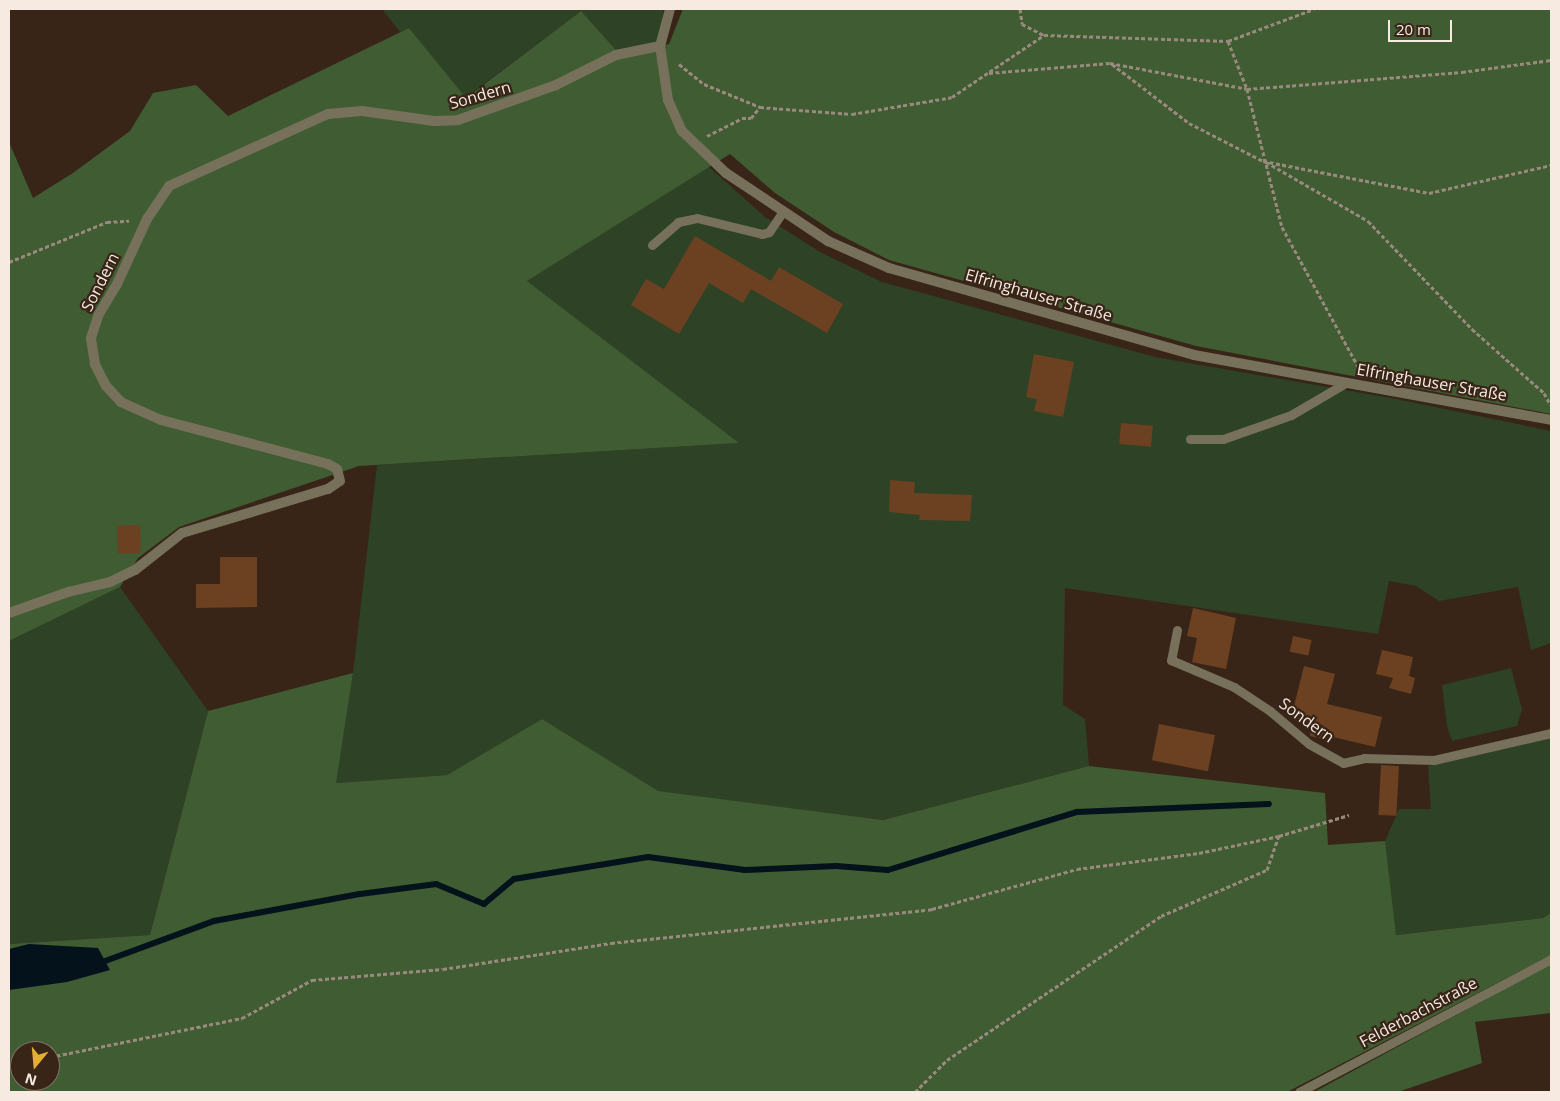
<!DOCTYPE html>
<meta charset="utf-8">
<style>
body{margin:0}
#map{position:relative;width:1560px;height:1101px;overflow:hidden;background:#382517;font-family:"Open Sans",sans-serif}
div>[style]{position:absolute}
.green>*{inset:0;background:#2e4226}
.forest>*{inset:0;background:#3f5c33}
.water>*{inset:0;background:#03121b}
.stream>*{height:6px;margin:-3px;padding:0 3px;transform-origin:3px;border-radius:3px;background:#03121b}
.building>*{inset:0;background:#6b4122;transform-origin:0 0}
.path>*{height:3px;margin-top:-1.5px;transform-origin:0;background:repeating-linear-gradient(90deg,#9a8a7e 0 4px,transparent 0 6.5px)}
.service>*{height:9px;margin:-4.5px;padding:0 4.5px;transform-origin:4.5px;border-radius:4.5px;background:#77715b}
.minor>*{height:10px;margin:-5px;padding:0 5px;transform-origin:5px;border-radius:5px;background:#77715b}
.tertiary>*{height:10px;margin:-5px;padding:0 5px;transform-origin:5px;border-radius:5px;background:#77715b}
span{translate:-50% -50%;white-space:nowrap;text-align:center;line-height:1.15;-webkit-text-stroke:4.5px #382517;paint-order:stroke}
.street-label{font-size:16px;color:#f7eae1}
.frame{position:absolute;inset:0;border:10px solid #f7eae1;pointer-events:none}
.north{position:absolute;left:10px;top:1041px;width:50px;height:50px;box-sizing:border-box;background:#382517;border:1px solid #847468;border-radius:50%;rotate:197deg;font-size:14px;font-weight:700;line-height:20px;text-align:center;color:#f7eae1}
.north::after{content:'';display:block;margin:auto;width:18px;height:22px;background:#e2ae34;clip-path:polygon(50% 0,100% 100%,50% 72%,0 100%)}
.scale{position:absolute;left:1388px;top:20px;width:64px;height:22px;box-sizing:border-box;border:2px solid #f7eae1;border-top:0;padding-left:6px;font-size:15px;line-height:18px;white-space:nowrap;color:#f7eae1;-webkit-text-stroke:4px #382517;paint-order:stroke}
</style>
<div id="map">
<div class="green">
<i style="clip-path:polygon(382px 9px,664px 9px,658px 43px,617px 52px,581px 11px,465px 98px,409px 28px,400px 32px)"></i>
<i style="clip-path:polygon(709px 167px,765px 217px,820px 252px,882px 282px,1155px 357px,1396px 399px,1551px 431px,1551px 643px,1531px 650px,1518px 587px,1439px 601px,1416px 586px,1389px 581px,1378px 634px,1065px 588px,1063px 705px,1085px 719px,1089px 766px,883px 820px,658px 792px,542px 719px,447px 775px,335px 783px,353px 673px,377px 465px,738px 443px,527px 281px)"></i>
<i style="clip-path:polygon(120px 587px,208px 711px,150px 935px,9px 944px,9px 641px)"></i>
<i style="clip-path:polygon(1511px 668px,1522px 709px,1517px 726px,1452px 741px,1447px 726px,1442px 685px)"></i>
<i style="clip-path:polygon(1551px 738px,1551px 913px,1543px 918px,1395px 935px,1385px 841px,1399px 809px,1431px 809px,1428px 766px)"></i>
</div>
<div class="forest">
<i style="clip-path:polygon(683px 9px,1551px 9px,1551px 414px,1196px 346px,889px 260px,834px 232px,775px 193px,730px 154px,527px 281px,739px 443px,359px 466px,179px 527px,138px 558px,120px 587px,9px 641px,9px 142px,33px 198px,73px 173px,130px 131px,153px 93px,196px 85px,228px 116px,409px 28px,466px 98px,581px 11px,622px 57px,669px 44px)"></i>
<i style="clip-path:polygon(evenodd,353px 673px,336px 783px,447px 775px,542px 719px,658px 791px,883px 820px,1089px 766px,1325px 793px,1328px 845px,1385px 841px,1396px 935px,1543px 918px,1551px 913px,1551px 955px,1287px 1092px,9px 1092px,9px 944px,150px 935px,208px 711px,353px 673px,20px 1051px,50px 1051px,50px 1081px,20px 1081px,20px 1051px)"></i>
<i style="clip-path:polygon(1551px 964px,1551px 1013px,1475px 1022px,1482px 1063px,1398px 1092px,1314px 1092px)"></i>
</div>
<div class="water">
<i style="clip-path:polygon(29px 944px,98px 948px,110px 970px,67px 982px,9px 990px,9px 949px)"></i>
</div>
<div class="stream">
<i style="left:97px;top:964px;width:125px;rotate:-20.2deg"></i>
<i style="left:214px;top:921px;width:148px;rotate:-10.5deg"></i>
<i style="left:360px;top:894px;width:77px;rotate:-7.5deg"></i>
<i style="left:436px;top:884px;width:52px;rotate:22.6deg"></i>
<i style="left:484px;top:904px;width:39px;rotate:-40deg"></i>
<i style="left:514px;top:879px;width:136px;rotate:-9.3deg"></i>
<i style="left:648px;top:857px;width:98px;rotate:7.6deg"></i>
<i style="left:745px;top:870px;width:91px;rotate:-2.5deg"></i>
<i style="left:836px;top:866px;width:52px;rotate:4.4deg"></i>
<i style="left:888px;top:870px;width:198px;rotate:-17.1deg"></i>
<i style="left:1077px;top:812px;width:192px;rotate:-2.4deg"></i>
</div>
<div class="building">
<i style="clip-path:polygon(695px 236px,771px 281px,779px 267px,843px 304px,827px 333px,751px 289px,743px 303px,709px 283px,679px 334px,631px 305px,646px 279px,664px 289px)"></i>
<i style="clip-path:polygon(1034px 354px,1074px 362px,1063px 417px,1034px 411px,1037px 399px,1026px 397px)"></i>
<i style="left:1121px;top:423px;width:32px;height:21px;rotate:5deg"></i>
<i style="clip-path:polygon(890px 480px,915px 482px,914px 493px,972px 495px,970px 521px,919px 520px,920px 515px,889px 512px)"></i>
<i style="left:140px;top:525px;width:28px;height:23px;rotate:88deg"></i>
<i style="clip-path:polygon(220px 557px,257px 557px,257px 607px,196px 608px,196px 584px,220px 584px)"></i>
<i style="clip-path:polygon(1193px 608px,1236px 618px,1226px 669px,1192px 662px,1197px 638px,1187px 636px)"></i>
<i style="left:1293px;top:636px;width:19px;height:16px;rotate:12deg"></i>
<i style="clip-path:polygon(1382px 650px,1413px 657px,1409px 676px,1415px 678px,1411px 694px,1389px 688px,1393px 678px,1376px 674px)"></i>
<i style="clip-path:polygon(1304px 666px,1335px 674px,1327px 704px,1382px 717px,1375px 747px,1333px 737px,1332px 741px,1310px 736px,1312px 723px,1291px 718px)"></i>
<i style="left:1159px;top:724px;width:57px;height:37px;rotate:11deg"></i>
<i style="left:1381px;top:765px;width:18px;height:50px;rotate:3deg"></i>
</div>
<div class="path">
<i style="left:1020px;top:9px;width:15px;rotate:82deg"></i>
<i style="left:1022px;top:24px;width:25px;rotate:27deg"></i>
<i style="left:1044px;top:35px;width:184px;rotate:1.9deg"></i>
<i style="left:1228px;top:41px;width:92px;rotate:-20.4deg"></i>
<i style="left:1228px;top:41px;width:52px;rotate:68.4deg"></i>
<i style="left:1247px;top:89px;width:142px;rotate:75.8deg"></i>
<i style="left:1282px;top:227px;width:163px;rotate:61.4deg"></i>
<i style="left:679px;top:64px;width:32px;rotate:39deg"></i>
<i style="left:704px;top:84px;width:61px;rotate:22.3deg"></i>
<i style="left:760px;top:107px;width:92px;rotate:4.4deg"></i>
<i style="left:852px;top:114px;width:101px;rotate:-9.6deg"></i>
<i style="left:952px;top:97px;width:111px;rotate:-34deg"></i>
<i style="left:1112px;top:64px;width:97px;rotate:37.5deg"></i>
<i style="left:1189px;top:123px;width:83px;rotate:27.2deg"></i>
<i style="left:1263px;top:161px;width:169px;rotate:10.9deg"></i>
<i style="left:1429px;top:193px;width:125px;rotate:-12.9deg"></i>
<i style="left:989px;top:73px;width:121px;rotate:-4.7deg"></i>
<i style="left:1110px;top:63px;width:139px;rotate:10.7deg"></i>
<i style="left:1247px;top:89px;width:216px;rotate:-4.5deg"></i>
<i style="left:1462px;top:72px;width:90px;rotate:-7.7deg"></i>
<i style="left:707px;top:136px;width:39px;rotate:-27deg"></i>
<i style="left:742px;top:118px;width:9px"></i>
<i style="left:751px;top:118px;width:14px;rotate:-51deg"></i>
<i style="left:1266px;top:162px;width:118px;rotate:30deg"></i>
<i style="left:1368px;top:221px;width:150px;rotate:46.1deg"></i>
<i style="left:1472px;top:329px;width:96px;rotate:41.6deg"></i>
<i style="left:1544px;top:393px;width:13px;rotate:61deg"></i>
<i style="left:9px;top:262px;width:106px;rotate:-22.2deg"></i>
<i style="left:107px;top:222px;width:22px;rotate:-3deg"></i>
<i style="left:50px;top:1057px;width:196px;rotate:-11.5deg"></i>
<i style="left:242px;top:1018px;width:80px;rotate:-28.5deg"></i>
<i style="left:312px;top:980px;width:131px;rotate:-4.8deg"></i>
<i style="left:443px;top:969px;width:170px;rotate:-8.8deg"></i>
<i style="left:611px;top:943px;width:323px;rotate:-6deg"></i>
<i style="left:932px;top:909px;width:150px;rotate:-15.4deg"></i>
<i style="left:1077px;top:869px;width:123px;rotate:-7.5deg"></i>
<i style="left:1199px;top:853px;width:82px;rotate:-12deg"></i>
<i style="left:1279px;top:836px;width:73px;rotate:-16.7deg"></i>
<i style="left:9px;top:1066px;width:11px;rotate:-15deg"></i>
<i style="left:915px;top:1092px;width:45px;rotate:-45deg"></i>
<i style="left:947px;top:1060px;width:258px;rotate:-33.9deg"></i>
<i style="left:1161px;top:916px;width:116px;rotate:-23.5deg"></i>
<i style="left:1267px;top:870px;width:36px;rotate:-71deg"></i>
</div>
<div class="service">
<i style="left:652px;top:245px;width:35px;rotate:-41deg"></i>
<i style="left:678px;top:222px;width:19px;rotate:-12deg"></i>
<i style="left:697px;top:218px;width:67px;rotate:13.8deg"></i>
<i style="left:762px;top:234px;width:7px;rotate:-16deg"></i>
<i style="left:769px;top:232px;width:23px;rotate:-56deg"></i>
<i style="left:1190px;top:439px;width:33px"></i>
<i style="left:1223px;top:439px;width:72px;rotate:-19.4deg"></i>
<i style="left:1291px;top:415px;width:65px;rotate:-30.5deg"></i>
<i style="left:1177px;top:630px;width:31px;rotate:101deg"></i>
<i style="left:1171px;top:660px;width:69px;rotate:23.2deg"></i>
<i style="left:1234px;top:687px;width:43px;rotate:33.7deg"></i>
<i style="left:1270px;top:711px;width:51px;rotate:40.2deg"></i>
<i style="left:1309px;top:744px;width:39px;rotate:29deg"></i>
<i style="left:1343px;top:763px;width:22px;rotate:-13deg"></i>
<i style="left:1364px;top:758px;width:70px;rotate:1.6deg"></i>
<i style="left:1434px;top:760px;width:120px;rotate:-13deg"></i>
<i style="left:1299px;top:1092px;width:285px;rotate:-27.8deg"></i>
</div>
<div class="minor">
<i style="left:9px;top:613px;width:63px;rotate:-19.6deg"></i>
<i style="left:68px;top:592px;width:43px;rotate:-13.4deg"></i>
<i style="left:110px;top:582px;width:28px;rotate:-26deg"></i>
<i style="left:135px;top:570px;width:60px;rotate:-38.2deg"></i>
<i style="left:182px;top:533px;width:152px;rotate:-16.8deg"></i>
<i style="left:328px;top:489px;width:14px;rotate:-34deg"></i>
<i style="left:340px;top:481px;width:12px;rotate:-104deg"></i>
<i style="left:337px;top:469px;width:10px;rotate:-151deg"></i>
<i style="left:328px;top:464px;width:173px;rotate:-165.2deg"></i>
<i style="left:161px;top:420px;width:44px;rotate:-155.8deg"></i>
<i style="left:121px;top:402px;width:22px;rotate:-133deg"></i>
<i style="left:106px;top:386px;width:25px;rotate:-117deg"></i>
<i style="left:95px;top:364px;width:26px;rotate:-99deg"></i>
<i style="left:91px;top:338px;width:25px;rotate:-72deg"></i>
<i style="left:99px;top:314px;width:35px;rotate:-59deg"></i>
<i style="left:117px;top:284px;width:72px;rotate:-65.2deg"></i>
<i style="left:147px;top:219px;width:40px;rotate:-56deg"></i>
<i style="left:169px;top:186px;width:175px;rotate:-24.4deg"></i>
<i style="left:328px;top:114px;width:34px;rotate:-5deg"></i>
<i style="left:362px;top:111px;width:73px;rotate:7.9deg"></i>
<i style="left:434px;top:121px;width:24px;rotate:-2deg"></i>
<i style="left:458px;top:120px;width:104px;rotate:-19.7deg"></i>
<i style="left:556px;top:85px;width:67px;rotate:-26.6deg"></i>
<i style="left:616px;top:55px;width:45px;rotate:-11.6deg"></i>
</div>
<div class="tertiary">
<i style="left:670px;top:9px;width:38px;rotate:105deg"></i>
<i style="left:660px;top:46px;width:55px;rotate:81.6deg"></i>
<i style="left:668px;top:100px;width:34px;rotate:66deg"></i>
<i style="left:682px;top:131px;width:61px;rotate:43.7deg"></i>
<i style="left:726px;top:173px;width:123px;rotate:33.7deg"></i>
<i style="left:828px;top:241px;width:67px;rotate:23.9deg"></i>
<i style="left:889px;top:268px;width:317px;rotate:15.9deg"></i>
<i style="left:1194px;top:355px;width:363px;rotate:10.3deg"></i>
</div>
<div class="street-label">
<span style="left:480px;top:95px;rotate:-16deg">Sondern</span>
<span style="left:100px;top:282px;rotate:-63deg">Sondern</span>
<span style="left:1039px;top:295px;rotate:16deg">Elfringhauser Straße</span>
<span style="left:1432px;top:382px;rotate:10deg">Elfringhauser Straße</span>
<span style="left:1307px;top:720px;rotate:36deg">Sondern</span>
<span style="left:1418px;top:1012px;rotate:-28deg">Felderbachstraße</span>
</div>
<div class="frame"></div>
<div class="north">N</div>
<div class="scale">20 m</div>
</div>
